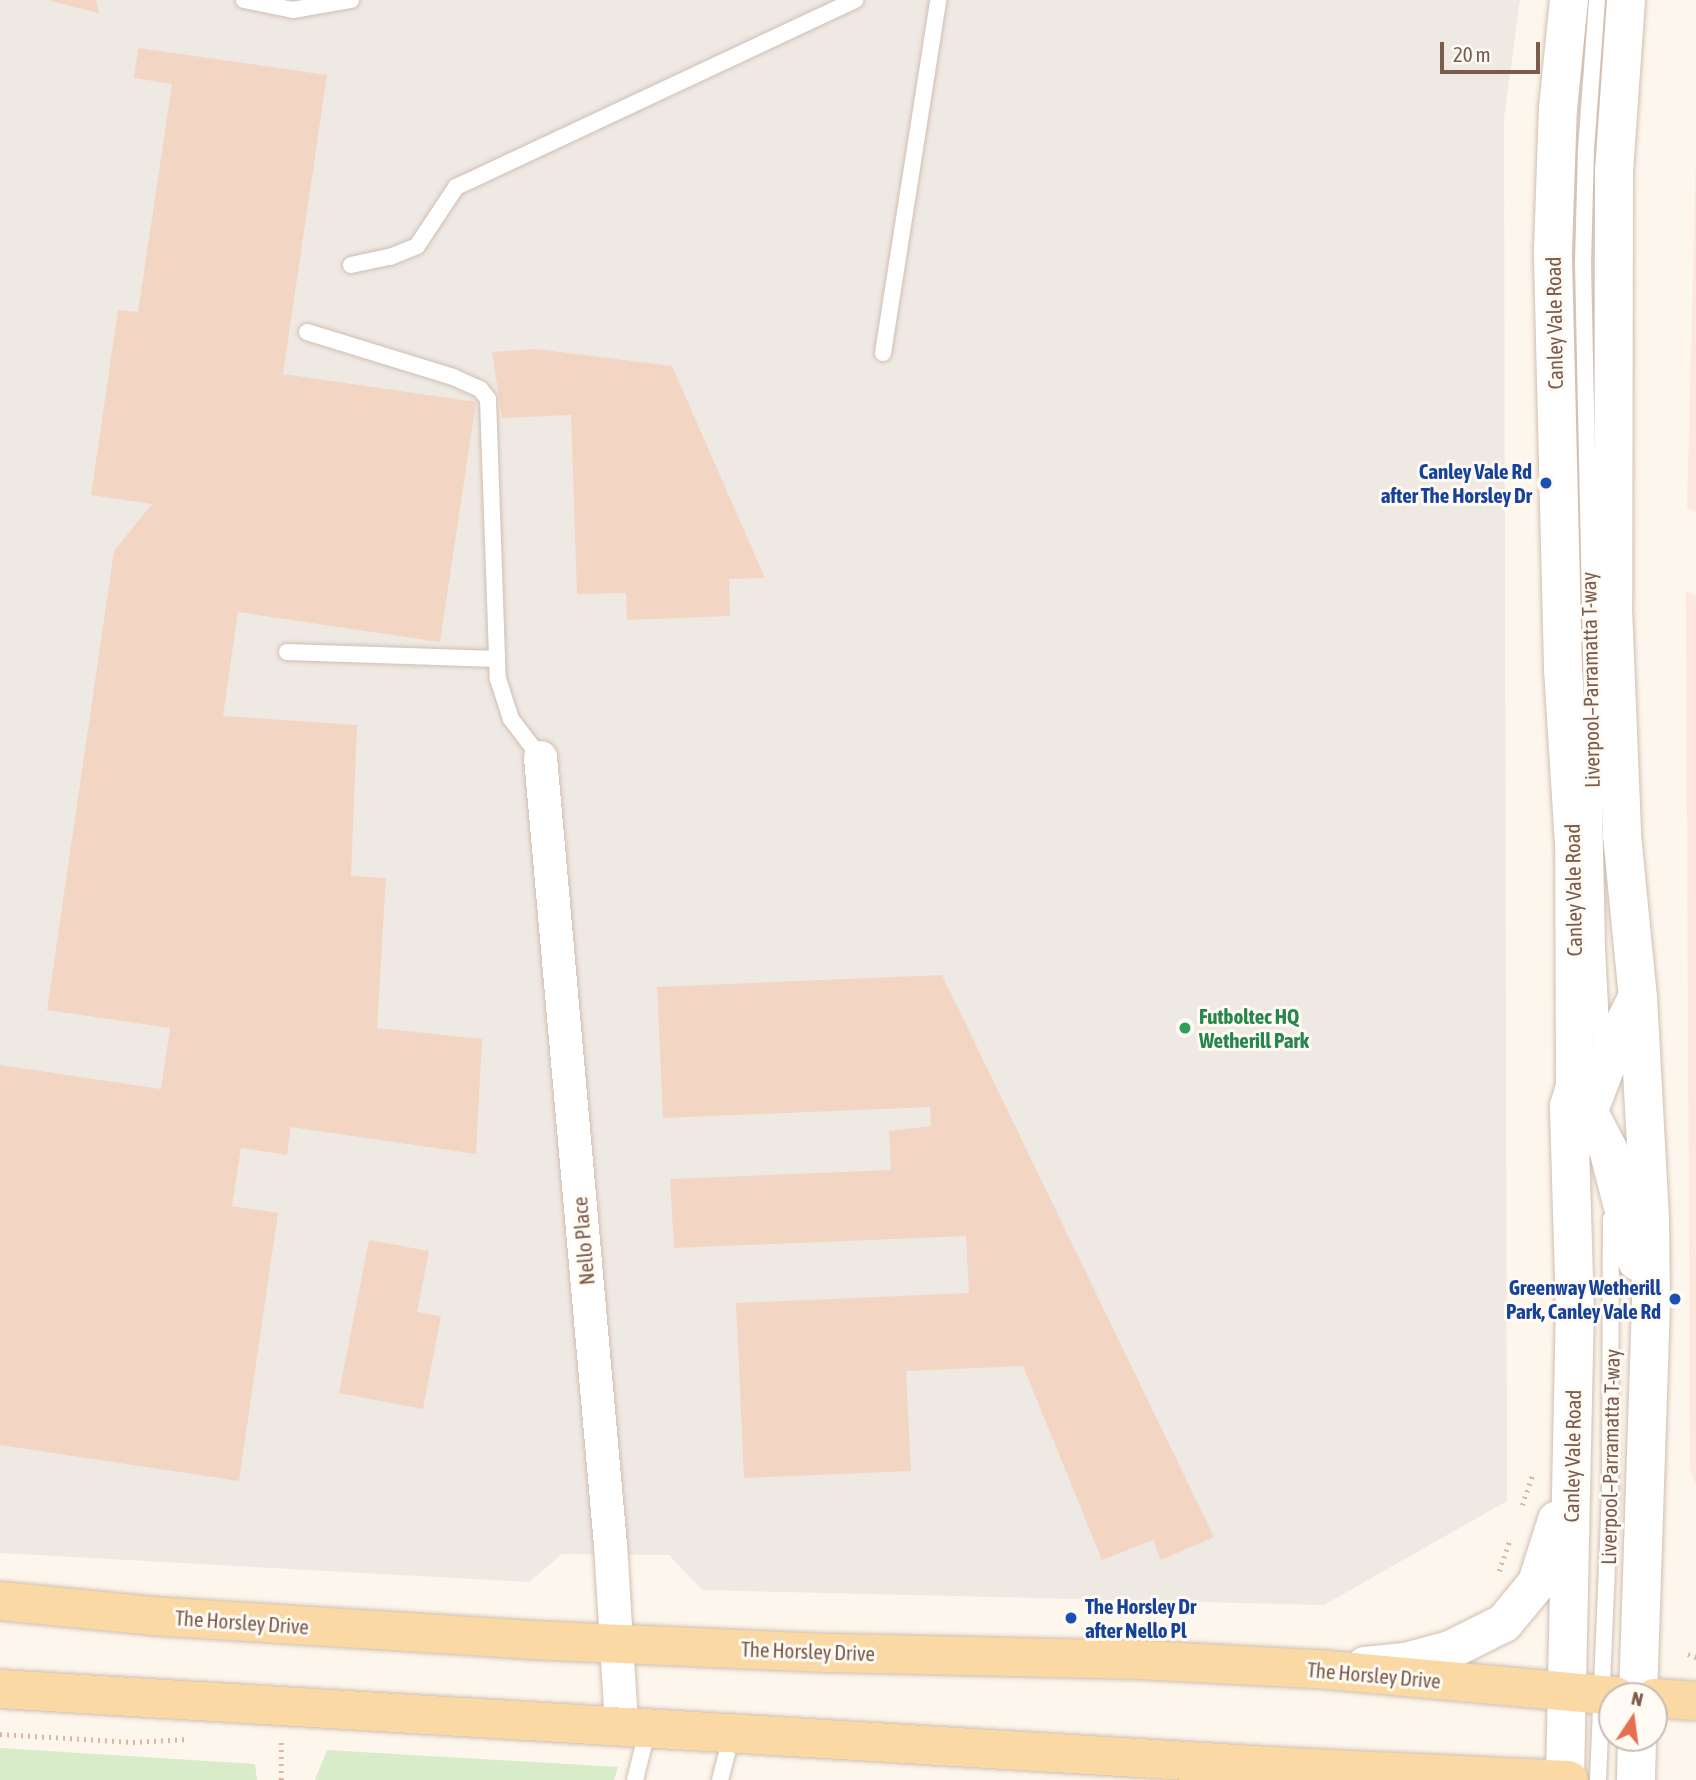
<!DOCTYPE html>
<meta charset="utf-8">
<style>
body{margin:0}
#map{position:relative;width:1696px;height:1780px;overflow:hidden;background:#fdf6ec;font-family:"Asap Condensed",sans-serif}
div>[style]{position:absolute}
.commercial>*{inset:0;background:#fde8e0}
.industrial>*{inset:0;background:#efe9e4}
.green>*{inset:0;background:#d8ecc9}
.building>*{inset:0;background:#f3d5c3}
.path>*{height:4.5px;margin-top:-2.25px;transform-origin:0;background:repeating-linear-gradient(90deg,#d9b8a5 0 2px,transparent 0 7px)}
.roads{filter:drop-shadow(0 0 2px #d1beb0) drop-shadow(0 0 2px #d1beb0)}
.lane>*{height:16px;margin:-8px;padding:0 8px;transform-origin:8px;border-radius:8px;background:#fff}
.street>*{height:33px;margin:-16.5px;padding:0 16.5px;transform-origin:16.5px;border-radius:16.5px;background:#fff}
.secondary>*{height:38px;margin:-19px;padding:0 19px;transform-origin:19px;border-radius:19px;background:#fff}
.primary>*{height:38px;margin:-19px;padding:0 19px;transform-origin:19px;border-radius:19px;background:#fbd9a5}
.dots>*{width:19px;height:19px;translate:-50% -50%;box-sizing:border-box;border:4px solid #fffaf3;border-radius:50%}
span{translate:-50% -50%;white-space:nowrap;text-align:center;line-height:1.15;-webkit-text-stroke:6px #fffaf3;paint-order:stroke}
.street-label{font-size:21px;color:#7a5c4d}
.transit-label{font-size:21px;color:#164399;font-weight:700}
.right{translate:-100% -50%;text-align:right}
.left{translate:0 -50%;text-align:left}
.leisure-label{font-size:21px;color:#27864d;font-weight:700}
.north{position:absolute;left:1598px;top:1682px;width:70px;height:70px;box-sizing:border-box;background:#fffaf3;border:2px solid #cabbb1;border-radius:50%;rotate:13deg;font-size:19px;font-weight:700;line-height:28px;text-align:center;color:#7a5c4d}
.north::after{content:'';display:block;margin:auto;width:24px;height:32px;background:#e76f51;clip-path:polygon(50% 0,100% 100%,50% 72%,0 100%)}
.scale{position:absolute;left:1440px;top:42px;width:100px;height:32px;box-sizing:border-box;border:4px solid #7a5c4d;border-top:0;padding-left:9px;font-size:21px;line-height:24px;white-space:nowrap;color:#7a5c4d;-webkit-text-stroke:5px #fffaf3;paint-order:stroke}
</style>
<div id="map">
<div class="commercial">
<i style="clip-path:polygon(1696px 157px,1696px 512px,1687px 508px)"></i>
<i style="clip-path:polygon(1686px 591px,1696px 596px,1696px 1485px,1690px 1468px)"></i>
</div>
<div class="industrial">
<i style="clip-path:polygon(0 0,1520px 0,1504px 119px,1507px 1501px,1324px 1605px,702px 1590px,669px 1555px,562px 1554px,529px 1582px,0 1553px)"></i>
</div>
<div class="green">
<i style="clip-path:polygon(0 1748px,255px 1764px,257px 1780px,0 1780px)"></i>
<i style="clip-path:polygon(327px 1750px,618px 1767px,614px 1780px,315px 1780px)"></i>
</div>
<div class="building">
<i style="clip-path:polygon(51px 0,96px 0,99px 13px,51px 1px)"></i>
<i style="clip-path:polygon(138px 48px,327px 75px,283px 374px,476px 402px,440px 642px,238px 612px,223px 716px,357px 725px,351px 876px,386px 878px,377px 1028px,482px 1039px,476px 1154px,291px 1127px,287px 1155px,241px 1148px,232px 1206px,278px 1213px,239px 1481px,0 1445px,0 1065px,161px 1089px,170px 1028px,47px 1010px,114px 551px,152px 504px,91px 495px,118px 310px,138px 312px,172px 84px,134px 78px)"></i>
<i style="clip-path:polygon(536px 349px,672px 366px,765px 578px,729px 579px,730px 616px,627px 620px,626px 593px,577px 594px,571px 415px,502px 418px,492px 352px)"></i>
<i style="clip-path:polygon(942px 975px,1214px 1537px,1161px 1560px,1153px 1540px,1102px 1560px,1023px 1366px,906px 1371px,911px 1471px,744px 1478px,736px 1303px,969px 1293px,966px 1236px,674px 1248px,670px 1179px,891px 1170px,889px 1131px,931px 1126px,930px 1107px,663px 1118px,657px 987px)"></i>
<i style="clip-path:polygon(369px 1240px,429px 1251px,417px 1312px,441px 1316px,423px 1409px,339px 1393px)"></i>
</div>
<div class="path">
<i style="left:1522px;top:1505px;width:34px;rotate:-71deg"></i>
<i style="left:1499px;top:1571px;width:34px;rotate:-71deg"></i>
<i style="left:1688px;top:1654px;width:9px;rotate:21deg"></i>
<i style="left:0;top:1734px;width:133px;rotate:3.4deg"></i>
<i style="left:133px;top:1742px;width:55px;rotate:-3.1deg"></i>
<i style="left:281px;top:1780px;width:38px;rotate:-90deg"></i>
</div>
<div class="roads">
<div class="lane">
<i style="left:244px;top:0;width:50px;rotate:11.5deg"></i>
<i style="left:293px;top:10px;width:59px;rotate:-9.8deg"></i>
<i style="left:1597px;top:0;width:149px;rotate:94.2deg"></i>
<i style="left:1586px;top:149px;width:113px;rotate:91.5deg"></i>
<i style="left:1583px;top:262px;width:685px;rotate:88.83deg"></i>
<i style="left:1597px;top:947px;width:100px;rotate:87.1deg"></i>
<i style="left:351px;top:265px;width:40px;rotate:-12deg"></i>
<i style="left:390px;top:257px;width:29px;rotate:-22deg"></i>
<i style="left:417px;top:246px;width:71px;rotate:-56.5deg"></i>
<i style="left:456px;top:187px;width:441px;rotate:-25.1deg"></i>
<i style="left:307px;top:332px;width:153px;rotate:17.1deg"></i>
<i style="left:453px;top:377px;width:30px;rotate:24deg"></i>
<i style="left:480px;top:389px;width:13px;rotate:51deg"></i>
<i style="left:488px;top:399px;width:280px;rotate:88deg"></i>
<i style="left:498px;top:679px;width:42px;rotate:72deg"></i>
<i style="left:511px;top:719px;width:48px;rotate:52.7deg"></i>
<i style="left:883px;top:353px;width:357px;rotate:-81.1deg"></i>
<i style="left:287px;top:652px;width:210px;rotate:1.9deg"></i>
<i style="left:635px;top:1780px;width:54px;rotate:-76deg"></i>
<i style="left:720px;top:1780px;width:48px;rotate:-75.4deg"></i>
<i style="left:1598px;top:1780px;width:292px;rotate:-87.6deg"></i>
<i style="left:1610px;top:1488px;width:269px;rotate:-89.8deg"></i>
</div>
<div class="street">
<i style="left:540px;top:757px;width:790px;rotate:84.92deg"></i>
<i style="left:610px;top:1544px;width:181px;rotate:86.5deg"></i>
</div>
<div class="secondary">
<i style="left:1626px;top:0;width:171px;rotate:94deg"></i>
<i style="left:1614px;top:171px;width:436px;rotate:90.1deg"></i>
<i style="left:1613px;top:607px;width:228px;rotate:87.7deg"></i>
<i style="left:1622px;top:835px;width:163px;rotate:84.4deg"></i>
<i style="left:1638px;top:997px;width:223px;rotate:86.9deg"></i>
<i style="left:1650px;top:1220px;width:84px;rotate:89.3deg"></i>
<i style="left:1651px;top:1304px;width:392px;rotate:91.9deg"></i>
<i style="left:1575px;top:1086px;width:71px;rotate:62.4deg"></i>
<i style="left:1608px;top:1149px;width:116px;rotate:75.5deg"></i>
<i style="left:1583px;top:1126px;width:90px;rotate:-69.1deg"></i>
<i style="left:1615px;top:1042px;width:45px;rotate:-63.4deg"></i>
<i style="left:1365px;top:1666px;width:40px;rotate:-5.7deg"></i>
<i style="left:1405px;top:1662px;width:47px;rotate:-14.9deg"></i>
<i style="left:1450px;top:1650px;width:60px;rotate:-26.6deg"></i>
<i style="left:1504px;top:1623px;width:52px;rotate:-50.5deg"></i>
<i style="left:1537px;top:1583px;width:66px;rotate:-72.4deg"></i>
<i style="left:1565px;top:1780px;width:467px;rotate:-88.8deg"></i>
<i style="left:1575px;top:1313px;width:207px;rotate:-91.7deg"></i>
<i style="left:1569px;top:1106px;width:21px;rotate:-73deg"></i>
<i style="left:1575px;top:1086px;width:242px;rotate:-90.2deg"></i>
<i style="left:1574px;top:844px;width:176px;rotate:-93.6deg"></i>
<i style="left:1563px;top:668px;width:419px;rotate:-91.4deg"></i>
<i style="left:1553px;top:249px;width:141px;rotate:-88deg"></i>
<i style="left:1558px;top:108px;width:109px;rotate:-84.2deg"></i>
<i style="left:1636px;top:1780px;width:42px;rotate:-88.6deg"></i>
</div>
<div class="primary">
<i style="left:0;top:1601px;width:153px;rotate:5.6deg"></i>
<i style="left:152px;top:1616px;width:380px;rotate:3.6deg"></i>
<i style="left:531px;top:1640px;width:302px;rotate:2.5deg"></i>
<i style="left:833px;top:1653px;width:308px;rotate:1.3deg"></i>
<i style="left:1141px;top:1660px;width:188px;rotate:3deg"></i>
<i style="left:1329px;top:1670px;width:288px;rotate:5.2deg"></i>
<i style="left:0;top:1689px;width:1272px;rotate:3.47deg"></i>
<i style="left:1270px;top:1766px;width:299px;rotate:2.7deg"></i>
<i style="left:1654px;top:1698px;width:42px;rotate:4.1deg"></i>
</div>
</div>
<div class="dots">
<i style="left:1546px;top:483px;background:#1a4fb4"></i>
<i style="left:1185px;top:1028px;background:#2e9e5b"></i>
<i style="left:1675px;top:1299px;background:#1a4fb4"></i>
<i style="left:1071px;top:1618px;background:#1a4fb4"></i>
</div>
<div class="street-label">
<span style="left:1554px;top:323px;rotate:-91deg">Canley Vale Road</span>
<span style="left:1590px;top:680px;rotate:-91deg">Liverpool–Parramatta T-way</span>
<span style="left:1573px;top:890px;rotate:-91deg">Canley Vale Road</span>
<span style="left:583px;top:1241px;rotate:-95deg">Nello Place</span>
<span style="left:1572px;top:1456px;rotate:-89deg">Canley Vale Road</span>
<span style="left:1610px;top:1457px;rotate:-89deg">Liverpool–Parramatta T-way</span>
<span style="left:242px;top:1622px;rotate:4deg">The Horsley Drive</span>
<span style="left:808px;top:1651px;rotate:2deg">The Horsley Drive</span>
<span style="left:1374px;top:1675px;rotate:5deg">The Horsley Drive</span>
</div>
<div class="transit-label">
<span class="right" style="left:1532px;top:483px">Canley Vale Rd<br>after The Horsley Dr</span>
<span class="right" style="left:1661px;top:1299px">Greenway Wetherill<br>Park, Canley Vale Rd</span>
<span class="left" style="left:1085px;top:1618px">The Horsley Dr<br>after Nello Pl</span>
</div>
<div class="leisure-label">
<span class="left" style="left:1199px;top:1028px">Futboltec HQ<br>Wetherill Park</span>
</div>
<div class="north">N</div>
<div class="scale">20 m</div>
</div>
